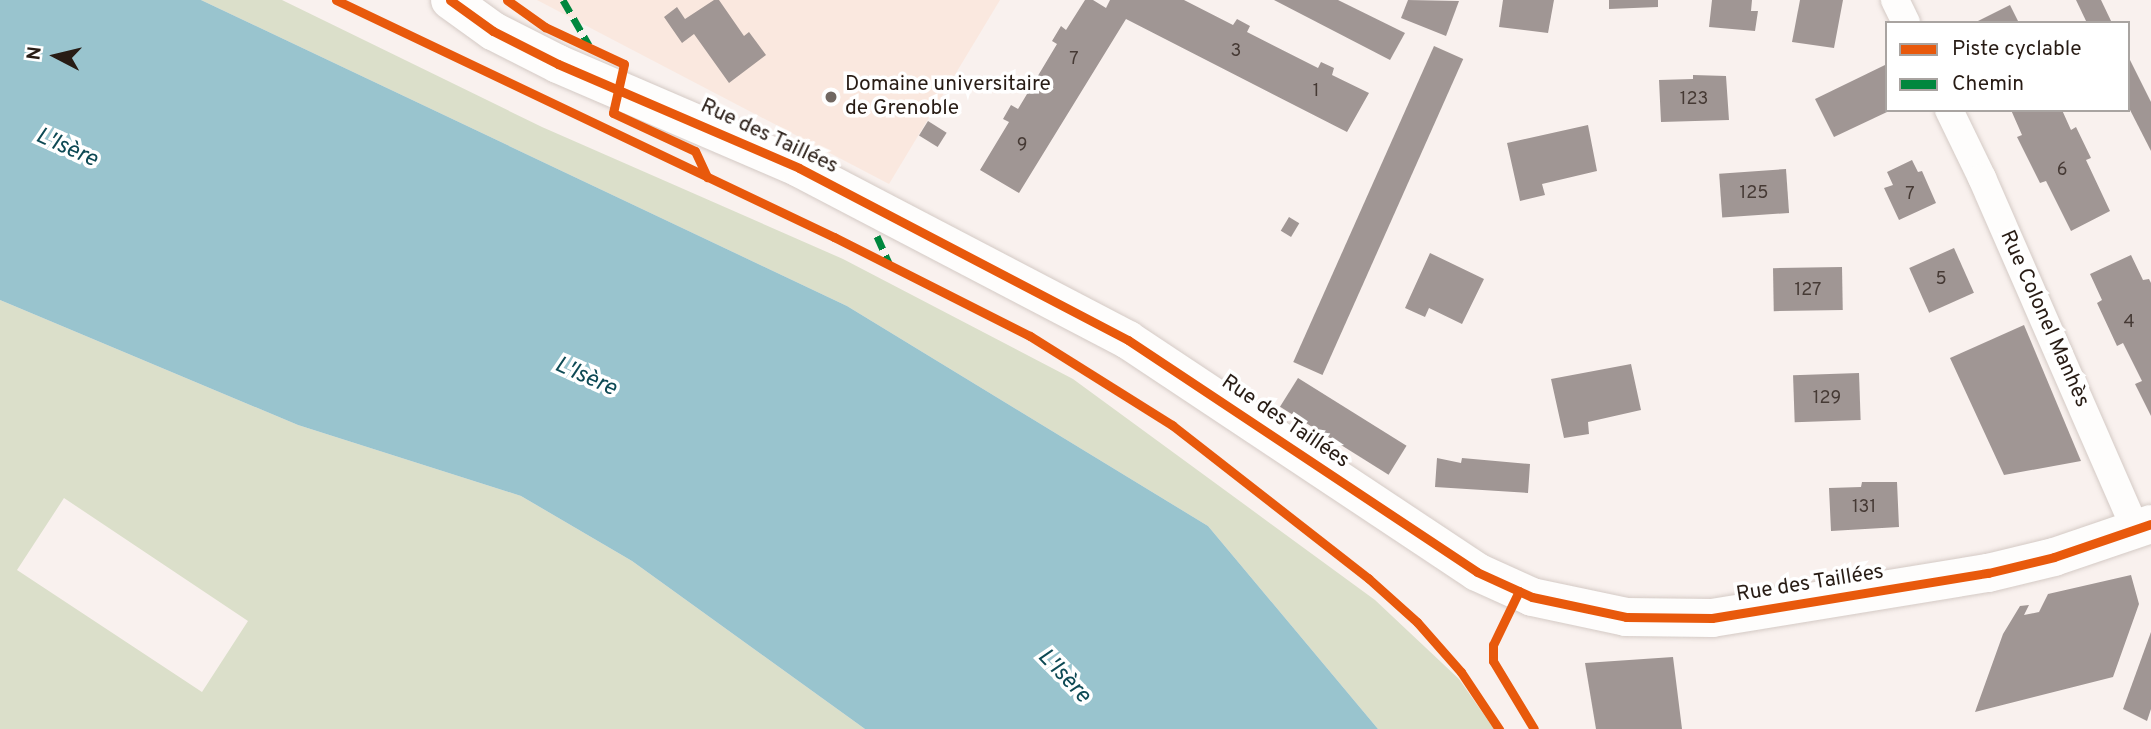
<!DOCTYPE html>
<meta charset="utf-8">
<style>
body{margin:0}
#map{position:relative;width:2151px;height:729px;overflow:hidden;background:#f9f1ee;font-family:Overpass,sans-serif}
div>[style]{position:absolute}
.built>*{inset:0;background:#fae8df}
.green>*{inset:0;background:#dbdfca}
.water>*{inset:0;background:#99c4ce}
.building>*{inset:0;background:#a09694;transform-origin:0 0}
.roads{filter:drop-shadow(0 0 2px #d4cac5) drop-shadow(0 0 2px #d4cac5)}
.street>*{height:28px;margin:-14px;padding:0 14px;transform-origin:14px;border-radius:14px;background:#fefdfc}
.secondary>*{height:38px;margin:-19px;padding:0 19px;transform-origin:19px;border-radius:19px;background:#fefdfc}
.quiet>*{height:7px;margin-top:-3.5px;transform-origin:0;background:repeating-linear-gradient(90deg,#00873e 0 14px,transparent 0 21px)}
.cycleway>*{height:9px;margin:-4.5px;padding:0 4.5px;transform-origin:4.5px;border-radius:4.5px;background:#e8590c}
.dots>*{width:19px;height:19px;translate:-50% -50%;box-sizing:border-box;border:4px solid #fff;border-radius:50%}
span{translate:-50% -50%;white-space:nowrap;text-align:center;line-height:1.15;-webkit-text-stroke:7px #fff;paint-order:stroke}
.number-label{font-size:18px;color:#463a35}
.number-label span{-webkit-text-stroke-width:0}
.poi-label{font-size:21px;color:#281c15}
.left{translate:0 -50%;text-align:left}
.street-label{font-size:21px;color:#281c15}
.water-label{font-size:23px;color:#0d4954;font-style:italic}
.legend{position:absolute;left:1885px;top:21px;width:245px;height:91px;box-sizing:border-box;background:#fff;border:2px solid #a9a4a1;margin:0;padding:9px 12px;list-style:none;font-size:21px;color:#281c15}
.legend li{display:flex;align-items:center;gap:14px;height:35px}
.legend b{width:35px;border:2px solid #a9a4a1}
.north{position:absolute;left:21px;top:21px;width:70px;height:70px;-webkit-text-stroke:5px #fff;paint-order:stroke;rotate:277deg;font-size:19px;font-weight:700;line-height:28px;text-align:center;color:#281c15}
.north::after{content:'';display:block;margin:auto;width:24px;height:32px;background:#281c15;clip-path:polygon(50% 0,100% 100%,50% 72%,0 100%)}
</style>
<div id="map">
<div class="built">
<i style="clip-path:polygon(537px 0,1000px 0,889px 184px)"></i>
</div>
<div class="green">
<i style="clip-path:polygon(201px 0,282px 0,542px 127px,843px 259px,1073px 379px,1375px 600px,1459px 679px,1494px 729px,1378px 729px,1208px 526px,847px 306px)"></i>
<i style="clip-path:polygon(evenodd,0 300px,298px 425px,521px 496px,632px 561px,865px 729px,0 729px,0 300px,64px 498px,248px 621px,202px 692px,17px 570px,64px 498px)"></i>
</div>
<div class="water">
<i style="clip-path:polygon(0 0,201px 0,847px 306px,1208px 526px,1378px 729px,865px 729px,632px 561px,521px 496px,298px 425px,0 300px)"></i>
</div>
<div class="building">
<i style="clip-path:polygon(714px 0,719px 0,744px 36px,749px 32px,766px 55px,729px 83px,694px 34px,682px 43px,664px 17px,677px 7px,685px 19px)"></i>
<i style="clip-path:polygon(1085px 0,1093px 0,1106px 8px,1110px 0,1184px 0,1233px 25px,1237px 19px,1250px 26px,1247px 32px,1318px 68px,1321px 62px,1334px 68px,1332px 75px,1369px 93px,1347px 132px,1126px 19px,1019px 193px,980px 170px,1009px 122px,1003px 119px,1011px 105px,1018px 109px,1057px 44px,1052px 41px,1061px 26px,1066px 30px)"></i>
<i style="clip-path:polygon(1274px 0,1338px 0,1405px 33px,1390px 60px)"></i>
<i style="clip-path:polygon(1408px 0,1459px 1px,1446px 36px,1401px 18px)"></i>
<i style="clip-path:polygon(1503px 0,1554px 0,1548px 33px,1499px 27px)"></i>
<i style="clip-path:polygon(1609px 0,1658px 0,1658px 7px,1609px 9px)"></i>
<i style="clip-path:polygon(1712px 0,1752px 0,1751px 11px,1758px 11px,1755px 31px,1709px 27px)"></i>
<i style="clip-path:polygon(1800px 0,1843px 0,1834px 48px,1792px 42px)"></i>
<i style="clip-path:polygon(2076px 0,2101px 0,2112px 23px,2087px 23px)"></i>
<i style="clip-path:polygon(2010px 5px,2019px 23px,1974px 23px)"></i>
<i style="left:1434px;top:46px;width:32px;height:346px;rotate:24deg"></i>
<i style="clip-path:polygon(2128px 56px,2151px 102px,2151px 151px,2128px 106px)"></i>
<i style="clip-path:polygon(1885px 65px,1887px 112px,1834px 137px,1815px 99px)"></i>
<i style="clip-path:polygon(1693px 75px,1726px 76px,1729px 120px,1661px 122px,1659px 80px,1693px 79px)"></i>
<i style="clip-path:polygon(2011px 110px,2062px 110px,2071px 130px,2076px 127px,2091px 158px,2086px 160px,2110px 211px,2071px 231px,2046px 181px,2040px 183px,2017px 137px,2022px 135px)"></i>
<i style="left:928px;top:121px;width:22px;height:17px;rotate:32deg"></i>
<i style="clip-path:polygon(1588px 125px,1597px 171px,1542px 184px,1545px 195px,1520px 201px,1507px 143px)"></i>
<i style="clip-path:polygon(1912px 160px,1918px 172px,1922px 171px,1936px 203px,1899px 220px,1884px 188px,1893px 185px,1887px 172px)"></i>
<i style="left:1786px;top:169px;width:44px;height:67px;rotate:86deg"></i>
<i style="left:1289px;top:217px;width:12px;height:16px;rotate:31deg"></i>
<i style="left:1954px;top:248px;width:49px;height:49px;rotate:66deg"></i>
<i style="clip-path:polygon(1430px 253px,1484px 279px,1462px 324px,1429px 308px,1425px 317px,1405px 308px)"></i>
<i style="clip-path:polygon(2131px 255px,2143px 280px,2149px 279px,2151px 283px,2151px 416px,2135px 384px,2142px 381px,2123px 343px,2117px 346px,2097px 303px,2102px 300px,2090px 274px)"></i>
<i style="left:1842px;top:267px;width:43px;height:69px;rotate:89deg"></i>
<i style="clip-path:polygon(2024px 325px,2081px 461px,2004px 475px,1950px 358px)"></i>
<i style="clip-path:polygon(1631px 364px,1641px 410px,1588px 422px,1589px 434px,1564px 438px,1551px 379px)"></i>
<i style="left:1859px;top:373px;width:47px;height:66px;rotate:88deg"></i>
<i style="left:1298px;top:378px;width:128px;height:34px;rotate:32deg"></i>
<i style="clip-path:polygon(1437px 458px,1461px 463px,1462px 458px,1530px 464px,1528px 493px,1435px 487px)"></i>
<i style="clip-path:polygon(1862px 482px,1897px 482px,1899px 527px,1831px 531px,1829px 488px,1861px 487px)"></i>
<i style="clip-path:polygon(2131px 575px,2139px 604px,2113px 677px,1975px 712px,2003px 634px,2020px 606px,2029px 605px,2024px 615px,2039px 612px,2048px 594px)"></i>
<i style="clip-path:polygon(2151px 632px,2151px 709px,2147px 721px,2123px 709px)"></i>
<i style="clip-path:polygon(1673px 657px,1682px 729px,1596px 729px,1585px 663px)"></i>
</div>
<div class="roads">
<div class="street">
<i style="left:1895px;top:0;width:25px;rotate:64deg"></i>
<i style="left:1949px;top:110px;width:76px;rotate:64.1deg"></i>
<i style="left:1982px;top:178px;width:384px;rotate:66.4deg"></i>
</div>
<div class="secondary">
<i style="left:450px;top:0;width:53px;rotate:35.8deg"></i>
<i style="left:493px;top:31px;width:73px;rotate:26.9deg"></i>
<i style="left:558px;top:64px;width:262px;rotate:23.3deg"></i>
<i style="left:799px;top:168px;width:371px;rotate:27.6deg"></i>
<i style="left:1128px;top:340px;width:419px;rotate:33.6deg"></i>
<i style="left:1477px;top:572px;width:60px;rotate:24.4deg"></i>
<i style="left:1532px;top:597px;width:96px;rotate:12deg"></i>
<i style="left:1626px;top:617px;width:86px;rotate:0.7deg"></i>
<i style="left:1712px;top:618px;width:280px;rotate:-9.3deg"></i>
<i style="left:1988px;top:573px;width:68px;rotate:-13.6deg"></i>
<i style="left:2054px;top:557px;width:102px;rotate:-18.8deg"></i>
</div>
</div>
<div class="quiet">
<i style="left:563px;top:0;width:52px;rotate:60deg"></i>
<i style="left:877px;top:236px;width:30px;rotate:66deg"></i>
</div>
<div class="cycleway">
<i style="left:336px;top:0;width:552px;rotate:25.45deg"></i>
<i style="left:834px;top:237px;width:220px;rotate:26.8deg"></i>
<i style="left:1030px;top:336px;width:168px;rotate:32.1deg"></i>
<i style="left:1172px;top:425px;width:249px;rotate:38deg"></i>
<i style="left:1368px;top:578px;width:66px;rotate:41.9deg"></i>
<i style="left:1417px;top:622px;width:67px;rotate:48.7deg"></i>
<i style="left:1461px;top:672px;width:69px;rotate:56.3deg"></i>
<i style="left:450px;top:0;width:53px;rotate:35.8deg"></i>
<i style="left:493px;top:31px;width:73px;rotate:26.9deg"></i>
<i style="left:558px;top:64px;width:262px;rotate:23.3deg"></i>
<i style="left:799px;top:168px;width:371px;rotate:27.6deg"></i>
<i style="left:1128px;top:340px;width:419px;rotate:33.6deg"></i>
<i style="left:1477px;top:572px;width:60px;rotate:24.4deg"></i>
<i style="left:1532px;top:597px;width:96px;rotate:12deg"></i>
<i style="left:1626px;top:617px;width:86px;rotate:0.7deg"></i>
<i style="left:1712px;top:618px;width:280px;rotate:-9.3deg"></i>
<i style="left:1988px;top:573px;width:68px;rotate:-13.6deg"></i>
<i style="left:2054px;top:557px;width:102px;rotate:-18.8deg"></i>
<i style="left:507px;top:0;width:47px;rotate:35.4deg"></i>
<i style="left:545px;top:27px;width:87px;rotate:25.1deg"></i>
<i style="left:624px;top:64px;width:50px;rotate:102.7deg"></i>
<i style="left:613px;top:113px;width:90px;rotate:24.9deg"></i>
<i style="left:695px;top:151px;width:29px;rotate:65deg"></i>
<i style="left:1519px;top:591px;width:60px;rotate:115.7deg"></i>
<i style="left:1493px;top:645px;width:16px;rotate:90deg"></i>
<i style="left:1493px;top:661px;width:79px;rotate:58.9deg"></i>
</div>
<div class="dots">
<i style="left:831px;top:97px;background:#716761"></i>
</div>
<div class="number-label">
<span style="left:1236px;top:52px">3</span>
<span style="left:1074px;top:60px">7</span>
<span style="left:1316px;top:92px">1</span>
<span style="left:1694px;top:100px">123</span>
<span style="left:1022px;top:146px">9</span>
<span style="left:2062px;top:171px">6</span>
<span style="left:1754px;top:194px">125</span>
<span style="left:1910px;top:195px">7</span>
<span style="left:1941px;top:280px">5</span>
<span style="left:1808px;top:291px">127</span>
<span style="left:2129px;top:323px">4</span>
<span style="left:1827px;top:399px">129</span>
<span style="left:1864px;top:508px">131</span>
</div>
<div class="poi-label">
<span class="left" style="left:845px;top:97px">Domaine universitaire<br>de Grenoble</span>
</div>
<div class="street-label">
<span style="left:769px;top:137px;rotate:25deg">Rue des Taillées</span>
<span style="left:2044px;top:319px;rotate:66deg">Rue Colonel Manhès</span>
<span style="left:1285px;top:422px;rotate:34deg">Rue des Taillées</span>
<span style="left:1810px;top:584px;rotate:-9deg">Rue des Taillées</span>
</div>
<div class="water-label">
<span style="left:66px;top:149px;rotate:24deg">L'Isère</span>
<span style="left:585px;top:378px;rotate:24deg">L'Isère</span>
<span style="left:1063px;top:677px;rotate:46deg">L'Isère</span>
</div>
<ul class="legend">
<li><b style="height:9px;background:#e8590c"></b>Piste cyclable</li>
<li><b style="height:9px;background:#00873e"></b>Chemin</li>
</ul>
<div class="north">N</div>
</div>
